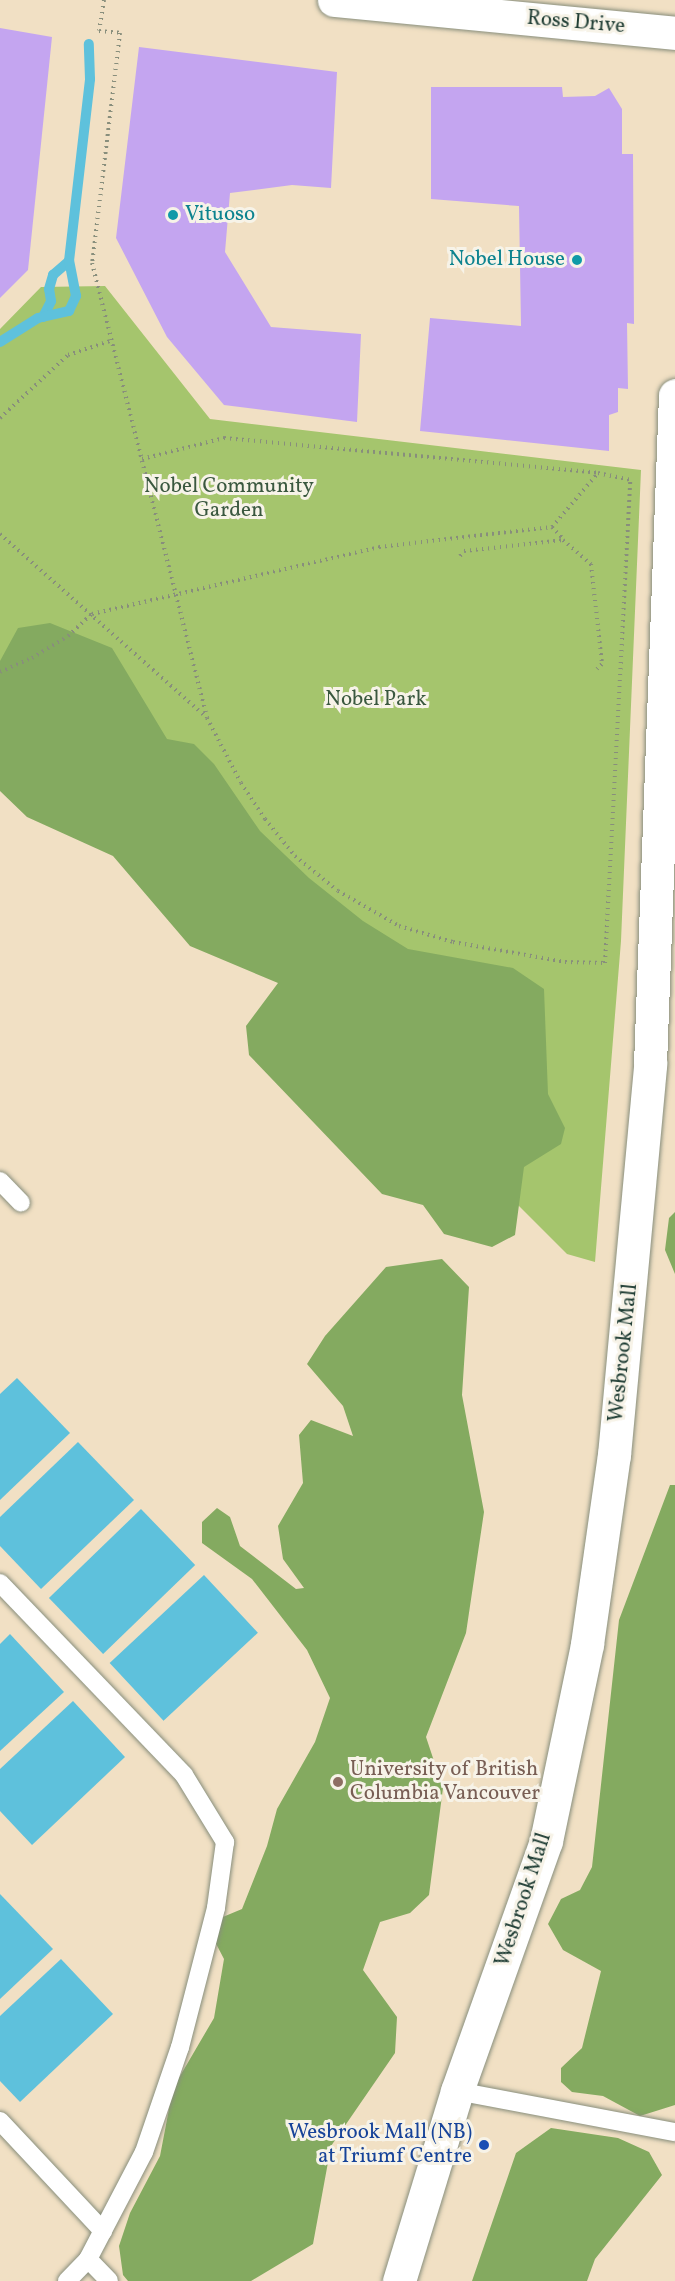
<!DOCTYPE html>
<style>
body{margin:0}
#map{position:relative;width:675px;height:2281px;overflow:hidden;background:#f1e0c4;font-family:Vollkorn,serif}
div>[style]{position:absolute}
.green>*{inset:0;background:#a5c56d}
.forest>*{inset:0;background:#84aa60}
.water>*{inset:0;background:#5ec1dc;transform-origin:0 0}
.stream>*{height:10px;margin:-5px;padding:0 5px;transform-origin:5px;border-radius:5px;background:#5ec1dc}
.building>*{inset:0;background:#c4a5f0}
.path>*{height:4px;margin-top:-2px;transform-origin:0;background:repeating-linear-gradient(90deg,#888e7c 0 1.5px,transparent 0 6px)}
.roads{filter:drop-shadow(0 0 2px #888e7c) drop-shadow(0 0 2px #888e7c)}
.service>*{height:18px;margin:-9px;padding:0 9px;transform-origin:9px;border-radius:9px;background:#fff}
.minor>*{height:33px;margin:-16.5px;padding:0 16.5px;transform-origin:16.5px;border-radius:16.5px;background:#fff}
.tertiary>*{height:33px;margin:-16.5px;padding:0 16.5px;transform-origin:16.5px;border-radius:16.5px;background:#fff}
.dots>*{width:16px;height:16px;translate:-50% -50%;box-sizing:border-box;border:3px solid #f7f3e8;border-radius:50%}
span{translate:-50% -50%;white-space:nowrap;text-align:center;line-height:1.15;-webkit-text-stroke:6px #f7f3e8;paint-order:stroke}
.street-label{font-size:21px;color:#1f3d34}
.culture-label{font-size:21px;color:#0d838f}
.left{translate:0 -50%;text-align:left}
.right{translate:-100% -50%;text-align:right}
.park-label{font-size:21px;color:#3a583f}
.education-label{font-size:21px;color:#785e54}
.transit-label{font-size:21px;color:#164399}
</style>
<div id="map">
<div class="green">
<i style="clip-path:polygon(105px 286px,210px 419px,641px 470px,621px 941px,595px 1262px,567px 1254px,0 687px,0 329px,41px 287px)"></i>
</div>
<div class="forest">
<i style="clip-path:polygon(50px 623px,112px 648px,167px 739px,194px 744px,214px 764px,260px 831px,309px 878px,363px 921px,408px 949px,513px 968px,544px 989px,548px 1094px,565px 1128px,561px 1144px,524px 1167px,515px 1235px,492px 1247px,444px 1234px,423px 1205px,382px 1194px,249px 1055px,246px 1026px,278px 983px,190px 946px,113px 856px,27px 817px,0 791px,0 661px,18px 628px)"></i>
<i style="clip-path:polygon(675px 1212px,675px 1274px,665px 1250px,669px 1218px)"></i>
<i style="clip-path:polygon(442px 1259px,469px 1287px,462px 1395px,484px 1512px,466px 1633px,426px 1737px,443px 1788px,429px 1895px,410px 1913px,380px 1922px,363px 1970px,397px 2017px,395px 2053px,331px 2146px,313px 2244px,251px 2281px,128px 2281px,123px 2275px,119px 2246px,130px 2213px,160px 2156px,173px 2088px,214px 2018px,224px 1959px,212px 1936px,218px 1919px,242px 1909px,267px 1846px,277px 1809px,315px 1742px,330px 1698px,307px 1650px,252px 1579px,202px 1543px,202px 1522px,217px 1508px,230px 1517px,240px 1546px,296px 1589px,304px 1588px,283px 1559px,278px 1526px,303px 1483px,299px 1435px,311px 1420px,353px 1436px,343px 1406px,307px 1364px,325px 1336px,386px 1267px)"></i>
<i style="clip-path:polygon(670px 1485px,675px 1485px,675px 2105px,640px 2116px,603px 2096px,572px 2092px,561px 2082px,561px 2068px,582px 2048px,601px 1971px,563px 1950px,548px 1924px,561px 1899px,580px 1890px,592px 1867px,619px 1620px)"></i>
<i style="clip-path:polygon(551px 2128px,618px 2138px,649px 2152px,662px 2175px,595px 2259px,587px 2281px,472px 2281px,516px 2153px)"></i>
</div>
<div class="water">
<i style="clip-path:polygon(17px 1378px,70px 1433px,0 1500px,0 1394px)"></i>
<i style="clip-path:polygon(78px 1442px,134px 1500px,41px 1589px,0 1546px,0 1517px)"></i>
<i style="left:141px;top:1509px;width:78px;height:128px;rotate:46deg"></i>
<i style="left:204px;top:1575px;width:79px;height:129px;rotate:47deg"></i>
<i style="clip-path:polygon(10px 1634px,64px 1692px,0 1751px,0 1644px)"></i>
<i style="clip-path:polygon(73px 1701px,125px 1757px,32px 1845px,0 1811px,0 1769px)"></i>
<i style="clip-path:polygon(0 1894px,53px 1949px,0 1999px)"></i>
<i style="clip-path:polygon(61px 1959px,113px 2014px,20px 2102px,0 2081px,0 2016px)"></i>
</div>
<div class="stream">
<i style="left:43px;top:317px;width:18px;rotate:-63deg"></i>
<i style="left:51px;top:301px;width:12px;rotate:-99deg"></i>
<i style="left:49px;top:289px;width:15px;rotate:-74deg"></i>
<i style="left:53px;top:275px;width:21px;rotate:-41deg"></i>
<i style="left:0;top:342px;width:45px;rotate:-32.3deg"></i>
<i style="left:38px;top:318px;width:32px;rotate:-13deg"></i>
<i style="left:69px;top:311px;width:17px;rotate:-65deg"></i>
<i style="left:76px;top:296px;width:36px;rotate:-101deg"></i>
<i style="left:69px;top:261px;width:183px;rotate:-83.4deg"></i>
<i style="left:90px;top:79px;width:35px;rotate:-92deg"></i>
</div>
<div class="building">
<i style="clip-path:polygon(0 28px,52px 37px,28px 270px,0 298px)"></i>
<i style="clip-path:polygon(139px 47px,337px 72px,331px 188px,292px 185px,230px 193px,225px 252px,271px 327px,361px 334px,357px 422px,224px 405px,167px 337px,116px 238px)"></i>
<i style="clip-path:polygon(431px 87px,562px 87px,563px 97px,595px 96px,609px 88px,622px 109px,622px 154px,633px 154px,634px 324px,627px 323px,628px 389px,618px 388px,618px 412px,609px 415px,609px 451px,420px 431px,430px 318px,521px 326px,519px 206px,431px 199px)"></i>
</div>
<div class="path">
<i style="left:104px;top:0;width:31px;rotate:99deg"></i>
<i style="left:99px;top:31px;width:21px;rotate:5deg"></i>
<i style="left:120px;top:33px;width:232px;rotate:96.9deg"></i>
<i style="left:92px;top:263px;width:469px;rotate:75.8deg"></i>
<i style="left:207px;top:718px;width:73px;rotate:62.4deg"></i>
<i style="left:241px;top:783px;width:43px;rotate:56.3deg"></i>
<i style="left:265px;top:819px;width:48px;rotate:51deg"></i>
<i style="left:295px;top:856px;width:55px;rotate:39.1deg"></i>
<i style="left:338px;top:891px;width:70px;rotate:29.8deg"></i>
<i style="left:399px;top:926px;width:56px;rotate:16.5deg"></i>
<i style="left:453px;top:942px;width:114px;rotate:10.1deg"></i>
<i style="left:565px;top:962px;width:40px;rotate:1.4deg"></i>
<i style="left:605px;top:963px;width:484px;rotate:-87deg"></i>
<i style="left:0;top:418px;width:93px;rotate:-42.8deg"></i>
<i style="left:68px;top:355px;width:44px;rotate:-18.4deg"></i>
<i style="left:142px;top:459px;width:85px;rotate:-14.4deg"></i>
<i style="left:224px;top:438px;width:376px;rotate:5.3deg"></i>
<i style="left:598px;top:473px;width:35px;rotate:12deg"></i>
<i style="left:552px;top:527px;width:16px;rotate:47deg"></i>
<i style="left:0;top:534px;width:276px;rotate:41.6deg"></i>
<i style="left:460px;top:556px;width:6px;rotate:-51deg"></i>
<i style="left:464px;top:551px;width:100px;rotate:-6.3deg"></i>
<i style="left:563px;top:540px;width:37px;rotate:41deg"></i>
<i style="left:591px;top:564px;width:101px;rotate:83.7deg"></i>
<i style="left:602px;top:664px;width:7px;rotate:135deg"></i>
<i style="left:0;top:672px;width:35px;rotate:-24deg"></i>
<i style="left:32px;top:658px;width:42px;rotate:-31.4deg"></i>
<i style="left:68px;top:636px;width:33px;rotate:-43deg"></i>
<i style="left:92px;top:614px;width:295px;rotate:-13.1deg"></i>
<i style="left:379px;top:547px;width:174px;rotate:-6.6deg"></i>
<i style="left:552px;top:527px;width:71px;rotate:-49.6deg"></i>
</div>
<div class="roads">
<div class="service">
<i style="left:0;top:1181px;width:30px;rotate:46deg"></i>
<i style="left:0;top:1583px;width:266px;rotate:46.2deg"></i>
<i style="left:184px;top:1775px;width:79px;rotate:58.5deg"></i>
<i style="left:225px;top:1842px;width:67px;rotate:97.8deg"></i>
<i style="left:216px;top:1908px;width:144px;rotate:104.5deg"></i>
<i style="left:180px;top:2047px;width:111px;rotate:108.9deg"></i>
<i style="left:144px;top:2152px;width:121px;rotate:117.6deg"></i>
<i style="left:457px;top:2091px;width:222px;rotate:10.7deg"></i>
<i style="left:0;top:2121px;width:151px;rotate:46.9deg"></i>
<i style="left:67px;top:2281px;width:30px;rotate:-46deg"></i>
<i style="left:88px;top:2259px;width:30px;rotate:46deg"></i>
</div>
<div class="minor">
<i style="left:334px;top:0;width:343px;rotate:5.5deg"></i>
</div>
<div class="tertiary">
<i style="left:399px;top:2281px;width:199px;rotate:-73deg"></i>
<i style="left:457px;top:2091px;width:265px;rotate:-70.4deg"></i>
<i style="left:546px;top:1841px;width:201px;rotate:-78.2deg"></i>
<i style="left:587px;top:1644px;width:191px;rotate:-81.9deg"></i>
<i style="left:614px;top:1455px;width:393px;rotate:-84.7deg"></i>
<i style="left:650px;top:1064px;width:669px;rotate:-87.86deg"></i>
</div>
</div>
<div class="dots">
<i style="left:173px;top:215px;background:#0f9aa8"></i>
<i style="left:577px;top:260px;background:#0f9aa8"></i>
<i style="left:338px;top:1782px;background:#8d6e63"></i>
<i style="left:484px;top:2145px;background:#1a4fb4"></i>
</div>
<div class="street-label">
<span style="left:576px;top:23px;rotate:5deg">Ross Drive</span>
<span style="left:624px;top:1353px;rotate:-84deg">Wesbrook Mall</span>
<span style="left:524px;top:1900px;rotate:-72deg">Wesbrook Mall</span>
</div>
<div class="culture-label">
<span class="left" style="left:185px;top:215px">Vituoso</span>
<span class="right" style="left:565px;top:260px">Nobel House</span>
</div>
<div class="park-label">
<span style="left:229px;top:499px">Nobel Community<br>Garden</span>
<span style="left:376px;top:700px">Nobel Park</span>
</div>
<div class="education-label">
<span class="left" style="left:350px;top:1782px">University of British<br>Columbia Vancouver</span>
</div>
<div class="transit-label">
<span class="right" style="left:472px;top:2145px">Wesbrook Mall (NB)<br>at Triumf Centre</span>
</div>
</div>
